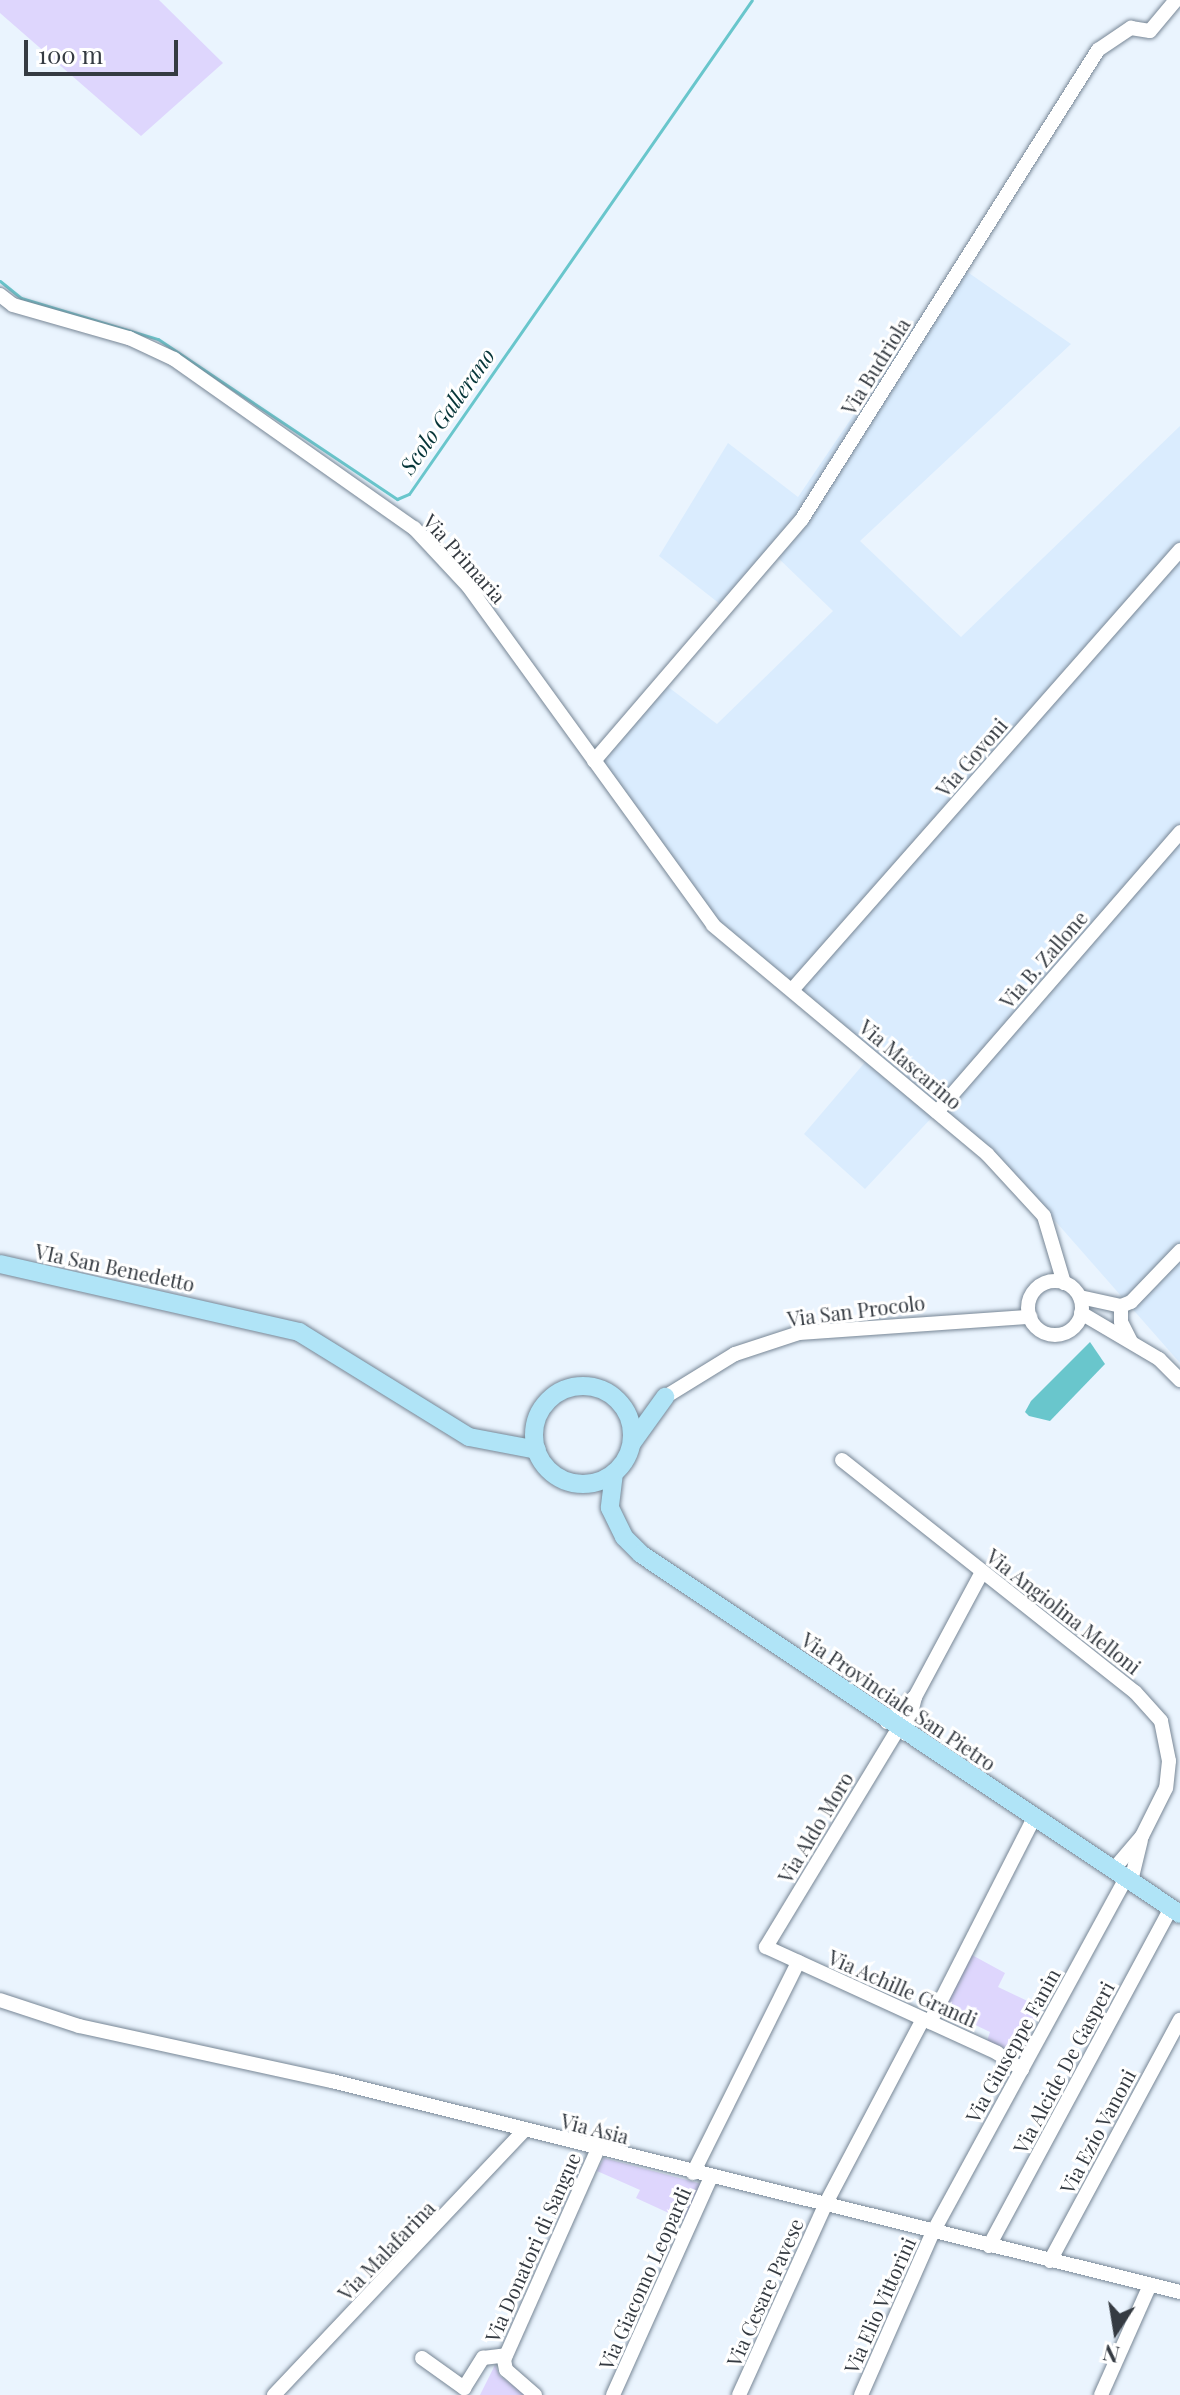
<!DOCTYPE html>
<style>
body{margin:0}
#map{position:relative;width:1180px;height:2395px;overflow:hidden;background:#eaf4fe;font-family:"Playfair Display",serif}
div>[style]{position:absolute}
.built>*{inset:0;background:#daecfe}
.green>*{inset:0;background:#ded6fd}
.water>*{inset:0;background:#69c6cc}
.stream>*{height:3px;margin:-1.5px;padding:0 1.5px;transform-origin:1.5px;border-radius:1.5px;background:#69c6cc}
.roads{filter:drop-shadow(0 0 2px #778695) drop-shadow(0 0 2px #778695)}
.minor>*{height:14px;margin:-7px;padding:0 7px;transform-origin:7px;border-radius:7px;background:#fff}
.minor>.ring{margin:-7px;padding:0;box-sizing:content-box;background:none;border:14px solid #fff;border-radius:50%}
.major>*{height:18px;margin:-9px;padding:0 9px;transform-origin:9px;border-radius:9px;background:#b0e4f7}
.major>.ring{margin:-9px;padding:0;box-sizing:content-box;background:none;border:18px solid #b0e4f7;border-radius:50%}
span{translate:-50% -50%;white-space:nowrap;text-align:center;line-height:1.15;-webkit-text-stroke:6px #fff;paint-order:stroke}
.street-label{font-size:20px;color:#353b42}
.water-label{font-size:22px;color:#073639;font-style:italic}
.north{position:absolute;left:1076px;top:2291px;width:80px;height:80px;-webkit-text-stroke:6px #fff;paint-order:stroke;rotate:192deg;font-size:22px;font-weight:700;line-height:32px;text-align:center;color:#353b42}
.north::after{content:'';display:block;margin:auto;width:28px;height:36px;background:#353b42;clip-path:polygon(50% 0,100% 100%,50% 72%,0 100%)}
.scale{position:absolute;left:24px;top:40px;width:154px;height:36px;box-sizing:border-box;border:4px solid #353b42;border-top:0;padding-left:10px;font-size:24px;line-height:28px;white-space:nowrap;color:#353b42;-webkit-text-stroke:6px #fff;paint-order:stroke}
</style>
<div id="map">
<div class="built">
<i style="clip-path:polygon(956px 264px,1071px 344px,860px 541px,961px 637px,1180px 426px,1180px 1363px,1028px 1190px,936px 1113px,865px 1189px,804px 1134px,872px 1054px,709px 919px,589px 762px,659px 680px,717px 724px,833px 611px,774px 554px,725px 608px,659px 556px,728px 443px,798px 497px)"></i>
</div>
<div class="green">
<i style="clip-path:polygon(0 0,159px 0,223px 63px,141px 136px,0 13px)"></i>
<i style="clip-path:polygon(972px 1955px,1005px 1973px,998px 1987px,1040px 2007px,1020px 2054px,987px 2041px,990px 2032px,944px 2010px)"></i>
<i style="clip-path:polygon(604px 2158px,702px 2184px,686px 2221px,636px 2198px,640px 2190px,597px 2171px)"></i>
<i style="clip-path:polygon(495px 2365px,500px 2376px,526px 2395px,480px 2395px)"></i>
</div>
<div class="water">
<i style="clip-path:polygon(1090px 1342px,1105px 1364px,1050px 1421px,1029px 1416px,1025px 1412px,1031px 1401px)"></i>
</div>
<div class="stream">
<i style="left:0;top:281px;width:27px;rotate:39deg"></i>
<i style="left:21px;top:298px;width:143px;rotate:16.7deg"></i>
<i style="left:158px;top:339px;width:288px;rotate:33.8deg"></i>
<i style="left:397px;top:499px;width:13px;rotate:-23deg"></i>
<i style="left:409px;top:494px;width:601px;rotate:-55.23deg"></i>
</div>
<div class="roads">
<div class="minor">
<i style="left:0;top:295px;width:16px;rotate:38deg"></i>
<i style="left:13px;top:305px;width:121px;rotate:15.9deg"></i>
<i style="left:129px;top:338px;width:50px;rotate:25deg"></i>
<i style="left:174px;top:359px;width:294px;rotate:35.2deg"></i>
<i style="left:414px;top:528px;width:79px;rotate:47deg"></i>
<i style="left:468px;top:586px;width:418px;rotate:54.1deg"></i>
<i style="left:713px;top:925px;width:357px;rotate:39.9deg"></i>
<i style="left:987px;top:1154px;width:84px;rotate:47.4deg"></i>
<i style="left:1044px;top:1216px;width:70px;rotate:73.4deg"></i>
<i style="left:594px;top:761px;width:319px;rotate:-49.3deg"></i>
<i style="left:802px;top:519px;width:555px;rotate:-57.74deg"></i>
<i style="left:1098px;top:50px;width:40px;rotate:-34deg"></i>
<i style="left:1131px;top:28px;width:19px;rotate:9deg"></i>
<i style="left:1150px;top:31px;width:40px;rotate:-50deg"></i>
<i style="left:792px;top:990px;width:587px;rotate:-48.59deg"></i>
<i style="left:937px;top:1112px;width:371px;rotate:-49deg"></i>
<i class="ring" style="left:1028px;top:1281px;width:40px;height:40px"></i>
<i style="left:1080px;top:1297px;width:42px;rotate:12.4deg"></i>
<i style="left:1121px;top:1306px;width:11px;rotate:-22deg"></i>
<i style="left:1131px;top:1302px;width:71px;rotate:-46.1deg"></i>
<i style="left:1121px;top:1306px;width:16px;rotate:90deg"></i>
<i style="left:1121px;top:1322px;width:22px;rotate:63deg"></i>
<i style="left:1081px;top:1313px;width:91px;rotate:30.5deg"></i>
<i style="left:1159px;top:1359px;width:30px;rotate:45deg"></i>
<i style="left:665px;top:1397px;width:82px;rotate:-31.6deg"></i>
<i style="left:735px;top:1354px;width:67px;rotate:-18.2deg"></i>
<i style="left:799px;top:1333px;width:232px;rotate:-4deg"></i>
<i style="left:842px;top:1460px;width:374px;rotate:38.4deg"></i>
<i style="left:1135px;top:1692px;width:39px;rotate:48deg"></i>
<i style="left:1161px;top:1721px;width:41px;rotate:78.7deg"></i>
<i style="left:1169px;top:1761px;width:27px;rotate:96deg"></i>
<i style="left:1166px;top:1788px;width:54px;rotate:116.6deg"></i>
<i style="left:1142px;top:1836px;width:45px;rotate:130.5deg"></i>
<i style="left:915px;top:1697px;width:142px;rotate:-61.8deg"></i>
<i style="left:887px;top:1722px;width:38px;rotate:-42deg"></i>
<i style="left:915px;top:1697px;width:38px;rotate:104deg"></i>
<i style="left:898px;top:1729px;width:255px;rotate:121.2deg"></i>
<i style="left:766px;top:1947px;width:254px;rotate:24.6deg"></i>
<i style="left:997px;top:2053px;width:30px;rotate:33deg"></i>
<i style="left:1131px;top:1881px;width:42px;rotate:-76.3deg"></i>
<i style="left:0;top:2000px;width:83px;rotate:18.2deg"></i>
<i style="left:79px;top:2026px;width:259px;rotate:12.3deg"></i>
<i style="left:332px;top:2081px;width:874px;rotate:13.97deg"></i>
<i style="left:930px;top:2022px;width:229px;rotate:-63deg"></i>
<i style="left:693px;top:2173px;width:236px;rotate:-63.5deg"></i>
<i style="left:989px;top:2246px;width:384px;rotate:-61.7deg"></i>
<i style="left:1050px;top:2261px;width:274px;rotate:-61.7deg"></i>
<i style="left:422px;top:2358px;width:52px;rotate:35.5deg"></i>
<i style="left:464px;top:2388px;width:36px;rotate:-58deg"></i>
<i style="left:483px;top:2358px;width:23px;rotate:-7deg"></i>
<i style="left:274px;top:2395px;width:365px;rotate:-46.6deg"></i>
<i style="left:535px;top:2395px;width:38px;rotate:-139deg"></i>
<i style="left:506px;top:2370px;width:10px;rotate:-101deg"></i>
<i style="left:504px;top:2360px;width:231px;rotate:-66deg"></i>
<i style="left:613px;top:2395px;width:239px;rotate:-65.8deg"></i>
<i style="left:739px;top:2395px;width:209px;rotate:-65.6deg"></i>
<i style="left:825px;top:2205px;width:210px;rotate:-62.2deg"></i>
<i style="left:861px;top:2395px;width:178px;rotate:-66.2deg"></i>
<i style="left:933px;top:2232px;width:403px;rotate:-61.4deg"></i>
<i style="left:1101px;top:2395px;width:120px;rotate:-66deg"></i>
</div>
<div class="major">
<i style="left:0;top:1264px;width:307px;rotate:12.8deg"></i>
<i style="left:299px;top:1332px;width:200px;rotate:31.7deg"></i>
<i style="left:469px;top:1437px;width:69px;rotate:10.8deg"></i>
<i class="ring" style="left:534px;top:1386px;width:80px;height:80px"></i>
<i style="left:632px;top:1443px;width:57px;rotate:-54.3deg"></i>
<i style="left:614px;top:1473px;width:35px;rotate:97deg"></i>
<i style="left:610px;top:1508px;width:32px;rotate:64deg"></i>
<i style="left:624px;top:1537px;width:24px;rotate:45deg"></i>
<i style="left:641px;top:1554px;width:648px;rotate:33.74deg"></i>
</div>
</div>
<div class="street-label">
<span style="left:875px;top:366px;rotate:-58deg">Via Budriola</span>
<span style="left:465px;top:558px;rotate:48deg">Via Primaria</span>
<span style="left:971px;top:757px;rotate:-49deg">Via Govoni</span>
<span style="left:1043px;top:959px;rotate:-49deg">Via B. Zallone</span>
<span style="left:911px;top:1064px;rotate:40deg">Via Mascarino</span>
<span style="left:115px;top:1267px;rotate:12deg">VIa San Benedetto</span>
<span style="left:856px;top:1310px;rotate:-7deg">Via San Procolo</span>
<span style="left:1064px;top:1611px;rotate:38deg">Via Angiolina Melloni</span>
<span style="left:899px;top:1701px;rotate:34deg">Via Provinciale San Pietro</span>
<span style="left:815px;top:1827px;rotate:-59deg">Via Aldo Moro</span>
<span style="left:903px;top:1988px;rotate:24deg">Via Achille Grandi</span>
<span style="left:1012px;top:2045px;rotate:-61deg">Via Giuseppe Fanin</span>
<span style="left:1063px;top:2067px;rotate:-62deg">Via Alcide De Gasperi</span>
<span style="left:595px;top:2128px;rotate:14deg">Via Asia</span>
<span style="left:1097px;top:2131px;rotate:-62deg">Via Ezio Vanoni</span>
<span style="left:532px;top:2247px;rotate:-66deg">Via Donatori di Sangue</span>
<span style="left:386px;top:2250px;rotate:-46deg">Via Malafarina</span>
<span style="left:644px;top:2278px;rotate:-66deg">Via Giacomo Leopardi</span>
<span style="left:764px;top:2292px;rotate:-66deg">Via Cesare Pavese</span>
<span style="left:879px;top:2305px;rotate:-66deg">Via Elio Vittorini</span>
</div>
<div class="water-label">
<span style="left:447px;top:411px;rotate:-55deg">Scolo Gallerano</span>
</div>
<div class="north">N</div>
<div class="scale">100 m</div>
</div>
